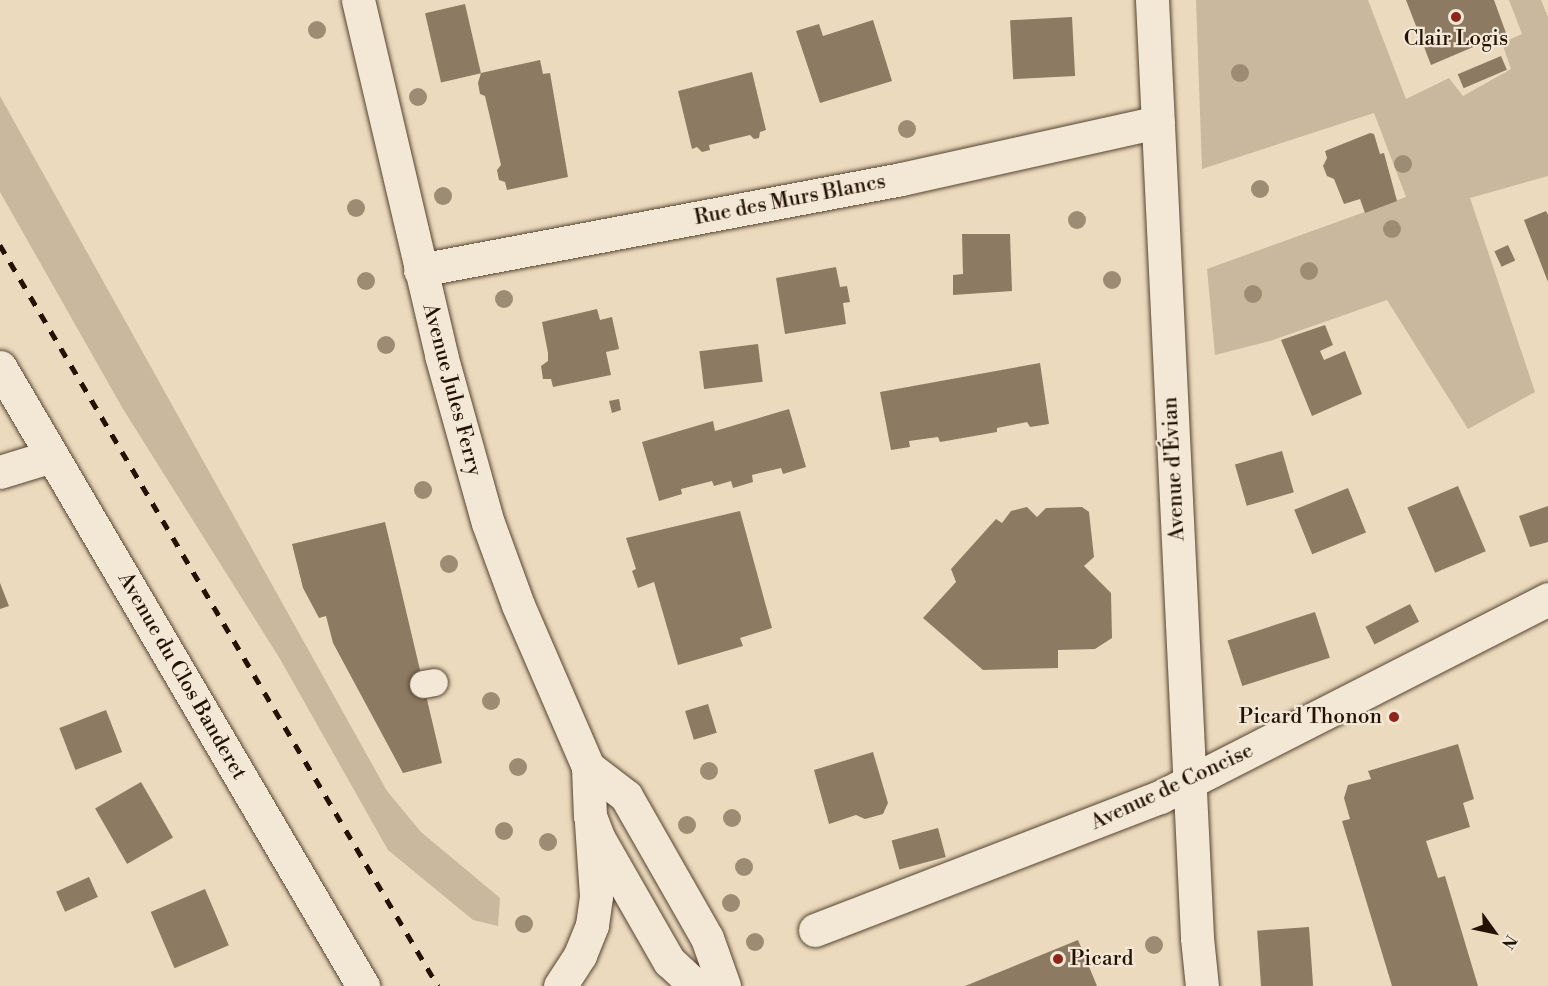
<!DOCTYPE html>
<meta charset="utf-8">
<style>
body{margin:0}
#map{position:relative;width:1548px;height:986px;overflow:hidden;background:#ecdabe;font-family:"Libre Bodoni",serif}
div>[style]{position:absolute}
.green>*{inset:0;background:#cab89e}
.building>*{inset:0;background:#8c7a63;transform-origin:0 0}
.roads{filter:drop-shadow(0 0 2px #554430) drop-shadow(0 0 2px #554430)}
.lane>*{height:27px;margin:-13.5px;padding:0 13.5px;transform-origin:13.5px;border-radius:13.5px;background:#f3e7d5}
.street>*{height:33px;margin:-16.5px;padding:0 16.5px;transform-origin:16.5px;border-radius:16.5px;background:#f3e7d5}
.secondary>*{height:33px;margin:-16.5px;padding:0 16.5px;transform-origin:16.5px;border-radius:16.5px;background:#f3e7d5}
.rail>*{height:4.5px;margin-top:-2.25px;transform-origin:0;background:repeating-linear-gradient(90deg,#231200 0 10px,transparent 0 20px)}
.trees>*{width:18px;height:18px;margin:-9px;border-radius:50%;background:#9d8c74}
.dots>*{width:16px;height:16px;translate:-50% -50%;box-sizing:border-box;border:3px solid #f3e7d5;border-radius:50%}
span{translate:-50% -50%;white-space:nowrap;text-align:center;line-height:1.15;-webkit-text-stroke:4.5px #f3e7d5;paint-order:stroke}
.poi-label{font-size:21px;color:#231200}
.right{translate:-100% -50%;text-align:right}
.left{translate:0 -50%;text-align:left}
.street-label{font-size:21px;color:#231200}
.north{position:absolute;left:1464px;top:902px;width:60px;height:60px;-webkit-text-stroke:4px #f3e7d5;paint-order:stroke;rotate:123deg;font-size:16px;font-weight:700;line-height:24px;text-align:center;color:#231200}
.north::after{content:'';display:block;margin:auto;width:21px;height:27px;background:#231200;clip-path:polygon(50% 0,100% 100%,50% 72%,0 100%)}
</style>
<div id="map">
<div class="green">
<i style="clip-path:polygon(1196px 0,1368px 0,1406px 99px,1449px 78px,1463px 96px,1511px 69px,1502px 43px,1522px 34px,1509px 0,1541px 0,1548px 17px,1548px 176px,1470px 198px,1535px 392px,1468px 429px,1387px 300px,1270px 341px,1215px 355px,1207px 269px,1406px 197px,1374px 113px,1202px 169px)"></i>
<i style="clip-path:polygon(0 96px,387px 791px,421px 832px,500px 898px,498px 926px,473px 920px,388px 850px,280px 659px,123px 409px,0 192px)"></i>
</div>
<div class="building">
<i style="clip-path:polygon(1406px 0,1494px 0,1506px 33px,1431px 65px)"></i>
<i style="left:465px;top:4px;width:71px;height:41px;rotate:77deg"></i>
<i style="left:1072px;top:17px;width:59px;height:62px;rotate:87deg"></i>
<i style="clip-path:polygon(873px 20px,892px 81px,820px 103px,796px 31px,819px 24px,823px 36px)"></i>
<i style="left:1501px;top:56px;width:15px;height:47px;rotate:67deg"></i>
<i style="clip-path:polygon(540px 60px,543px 74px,550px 73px,568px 177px,507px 190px,505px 182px,499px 180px,497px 170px,501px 165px,485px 96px,480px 94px,478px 83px,481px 73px)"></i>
<i style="clip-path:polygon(752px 72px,766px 130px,760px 132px,759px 138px,754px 139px,750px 135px,709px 145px,710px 150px,702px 152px,697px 147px,692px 149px,678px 91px)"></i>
<i style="clip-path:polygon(1370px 133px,1374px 134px,1380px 154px,1384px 153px,1397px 201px,1365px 213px,1360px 199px,1344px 204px,1334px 179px,1327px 176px,1323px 166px,1327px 158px,1325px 151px)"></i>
<i style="clip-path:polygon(1546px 211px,1548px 215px,1548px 282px,1524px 220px)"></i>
<i style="clip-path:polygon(962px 234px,1010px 234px,1012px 291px,953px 295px,953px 275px,963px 274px)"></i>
<i style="left:1508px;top:245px;width:17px;height:15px;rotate:65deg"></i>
<i style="clip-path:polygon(836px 267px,840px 287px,847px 286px,850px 302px,843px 303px,846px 324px,785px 334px,776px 278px)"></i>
<i style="clip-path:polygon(597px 309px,600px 320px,612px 317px,619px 349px,606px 352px,611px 375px,553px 387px,551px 379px,543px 379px,541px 366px,548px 361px,548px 353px,542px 322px)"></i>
<i style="clip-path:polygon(1325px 325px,1333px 345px,1320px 351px,1324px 360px,1345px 351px,1362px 394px,1312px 416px,1281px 340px)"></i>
<i style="left:758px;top:344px;width:38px;height:59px;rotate:83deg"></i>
<i style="clip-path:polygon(1040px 363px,1049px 424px,1030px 427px,1027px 422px,997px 428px,997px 432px,940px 442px,938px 437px,909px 441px,910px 447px,891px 450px,880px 392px)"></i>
<i style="clip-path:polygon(619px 399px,621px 410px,612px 413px,609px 401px)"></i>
<i style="clip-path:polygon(789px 409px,806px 467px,783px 474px,781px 468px,752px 475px,753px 482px,733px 488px,731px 481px,714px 486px,712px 481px,681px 489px,682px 494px,659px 501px,642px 442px,713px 421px,715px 431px)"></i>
<i style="left:1282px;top:451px;width:43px;height:49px;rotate:74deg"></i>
<i style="left:1458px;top:486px;width:71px;height:55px;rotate:67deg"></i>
<i style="left:1348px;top:488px;width:48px;height:58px;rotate:68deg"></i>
<i style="clip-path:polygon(1548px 506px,1548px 542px,1530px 547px,1519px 516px)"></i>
<i style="clip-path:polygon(1027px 507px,1037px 517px,1046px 508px,1082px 507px,1089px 512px,1094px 557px,1084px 566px,1111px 593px,1112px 638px,1095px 649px,1058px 650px,1058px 668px,983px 670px,923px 618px,956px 582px,951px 569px,996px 519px,1002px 523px,1011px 511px)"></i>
<i style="clip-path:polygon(740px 511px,772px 628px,740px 638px,743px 646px,678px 665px,654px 582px,638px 588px,632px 571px,636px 569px,626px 538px)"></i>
<i style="clip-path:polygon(385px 522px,442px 763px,403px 773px,333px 643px,326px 616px,319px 618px,303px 588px,292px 544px)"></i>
<i style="clip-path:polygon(0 583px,9px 606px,0 609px)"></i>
<i style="left:1410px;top:604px;width:20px;height:50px;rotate:63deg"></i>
<i style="left:1315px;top:612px;width:48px;height:92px;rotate:72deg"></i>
<i style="left:708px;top:704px;width:30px;height:24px;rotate:73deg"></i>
<i style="left:106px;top:710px;width:45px;height:50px;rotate:69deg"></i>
<i style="clip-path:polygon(1458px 744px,1474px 799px,1463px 803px,1470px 827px,1426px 841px,1438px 878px,1445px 876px,1478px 986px,1392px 986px,1342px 821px,1350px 819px,1344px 798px,1348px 785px,1371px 779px,1368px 771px)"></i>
<i style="clip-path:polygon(873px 752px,888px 803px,883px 814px,865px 819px,856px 815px,829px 824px,814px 770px)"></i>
<i style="left:141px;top:782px;width:64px;height:53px;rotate:60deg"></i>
<i style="left:938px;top:828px;width:30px;height:48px;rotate:75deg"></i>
<i style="left:89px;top:877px;width:22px;height:36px;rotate:66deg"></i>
<i style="left:205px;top:889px;width:61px;height:59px;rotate:67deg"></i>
<i style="left:1309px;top:927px;width:59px;height:52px;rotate:86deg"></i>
<i style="clip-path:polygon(1078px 940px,1097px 986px,965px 986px)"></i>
</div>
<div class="roads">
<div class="lane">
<i style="left:423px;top:684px;width:11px;rotate:-10deg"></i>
</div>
<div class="street">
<i style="left:420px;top:270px;width:490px;rotate:-10.7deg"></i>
<i style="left:901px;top:179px;width:263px;rotate:-12.5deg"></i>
<i style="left:0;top:472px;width:54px;rotate:-17.1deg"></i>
<i style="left:815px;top:930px;width:370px;rotate:-21.1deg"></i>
<i style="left:1160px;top:797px;width:436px;rotate:-27deg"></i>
<i style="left:560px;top:986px;width:37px;rotate:-57deg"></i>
<i style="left:580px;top:955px;width:32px;rotate:-68deg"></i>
<i style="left:592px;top:925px;width:29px;rotate:-82deg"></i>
<i style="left:596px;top:896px;width:74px;rotate:-93.9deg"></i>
</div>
<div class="secondary">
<i style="left:358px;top:0;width:365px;rotate:76.8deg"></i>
<i style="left:441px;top:355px;width:174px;rotate:74.4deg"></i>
<i style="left:488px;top:523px;width:87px;rotate:69.9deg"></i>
<i style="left:518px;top:605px;width:176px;rotate:66.6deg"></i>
<i style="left:588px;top:767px;width:49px;rotate:87.7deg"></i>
<i style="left:590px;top:816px;width:25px;rotate:69deg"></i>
<i style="left:599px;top:839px;width:141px;rotate:60.2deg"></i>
<i style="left:669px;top:961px;width:37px;rotate:43deg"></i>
<i style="left:1152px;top:0;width:939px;rotate:87.25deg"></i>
<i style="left:1197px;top:938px;width:48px;rotate:84.1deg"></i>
<i style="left:0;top:367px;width:718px;rotate:59.61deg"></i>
<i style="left:588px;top:767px;width:48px;rotate:37.3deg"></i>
<i style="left:626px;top:796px;width:163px;rotate:60.3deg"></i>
<i style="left:707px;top:938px;width:51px;rotate:70.5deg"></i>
</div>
</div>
<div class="rail">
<i style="left:0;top:245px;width:861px;rotate:59.41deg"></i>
</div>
<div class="trees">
<i style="left:317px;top:30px"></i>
<i style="left:1240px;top:73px"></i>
<i style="left:418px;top:97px"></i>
<i style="left:907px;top:129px"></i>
<i style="left:1403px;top:164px"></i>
<i style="left:1260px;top:189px"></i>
<i style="left:443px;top:196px"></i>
<i style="left:356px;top:208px"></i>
<i style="left:1077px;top:220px"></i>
<i style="left:1392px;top:229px"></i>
<i style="left:1309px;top:271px"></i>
<i style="left:1112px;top:280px"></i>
<i style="left:366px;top:281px"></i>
<i style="left:1253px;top:294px"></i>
<i style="left:504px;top:299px"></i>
<i style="left:386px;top:345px"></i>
<i style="left:423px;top:490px"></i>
<i style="left:449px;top:564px"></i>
<i style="left:491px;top:701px"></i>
<i style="left:518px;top:767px"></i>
<i style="left:709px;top:771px"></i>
<i style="left:732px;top:818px"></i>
<i style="left:687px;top:825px"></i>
<i style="left:504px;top:831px"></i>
<i style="left:548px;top:842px"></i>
<i style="left:744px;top:867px"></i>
<i style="left:731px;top:903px"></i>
<i style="left:524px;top:924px"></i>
<i style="left:755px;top:942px"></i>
<i style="left:1154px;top:945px"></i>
</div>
<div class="dots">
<i style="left:1456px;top:17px;background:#8f2418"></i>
<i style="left:1394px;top:717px;background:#8f2418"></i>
<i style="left:1058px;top:959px;background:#8f2418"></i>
</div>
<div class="poi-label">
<span style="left:1456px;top:39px">Clair Logis</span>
<span class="right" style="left:1382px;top:717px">Picard Thonon</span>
<span class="left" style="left:1070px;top:959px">Picard</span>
</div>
<div class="street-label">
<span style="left:790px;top:200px;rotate:-11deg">Rue des Murs Blancs</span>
<span style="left:452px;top:390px;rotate:75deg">Avenue Jules Ferry</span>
<span style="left:1174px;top:469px;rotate:-93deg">Avenue d'Évian</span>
<span style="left:182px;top:676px;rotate:60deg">Avenue du Clos Banderet</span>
<span style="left:1172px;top:787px;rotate:-25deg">Avenue de Concise</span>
</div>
<div class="north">N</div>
</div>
